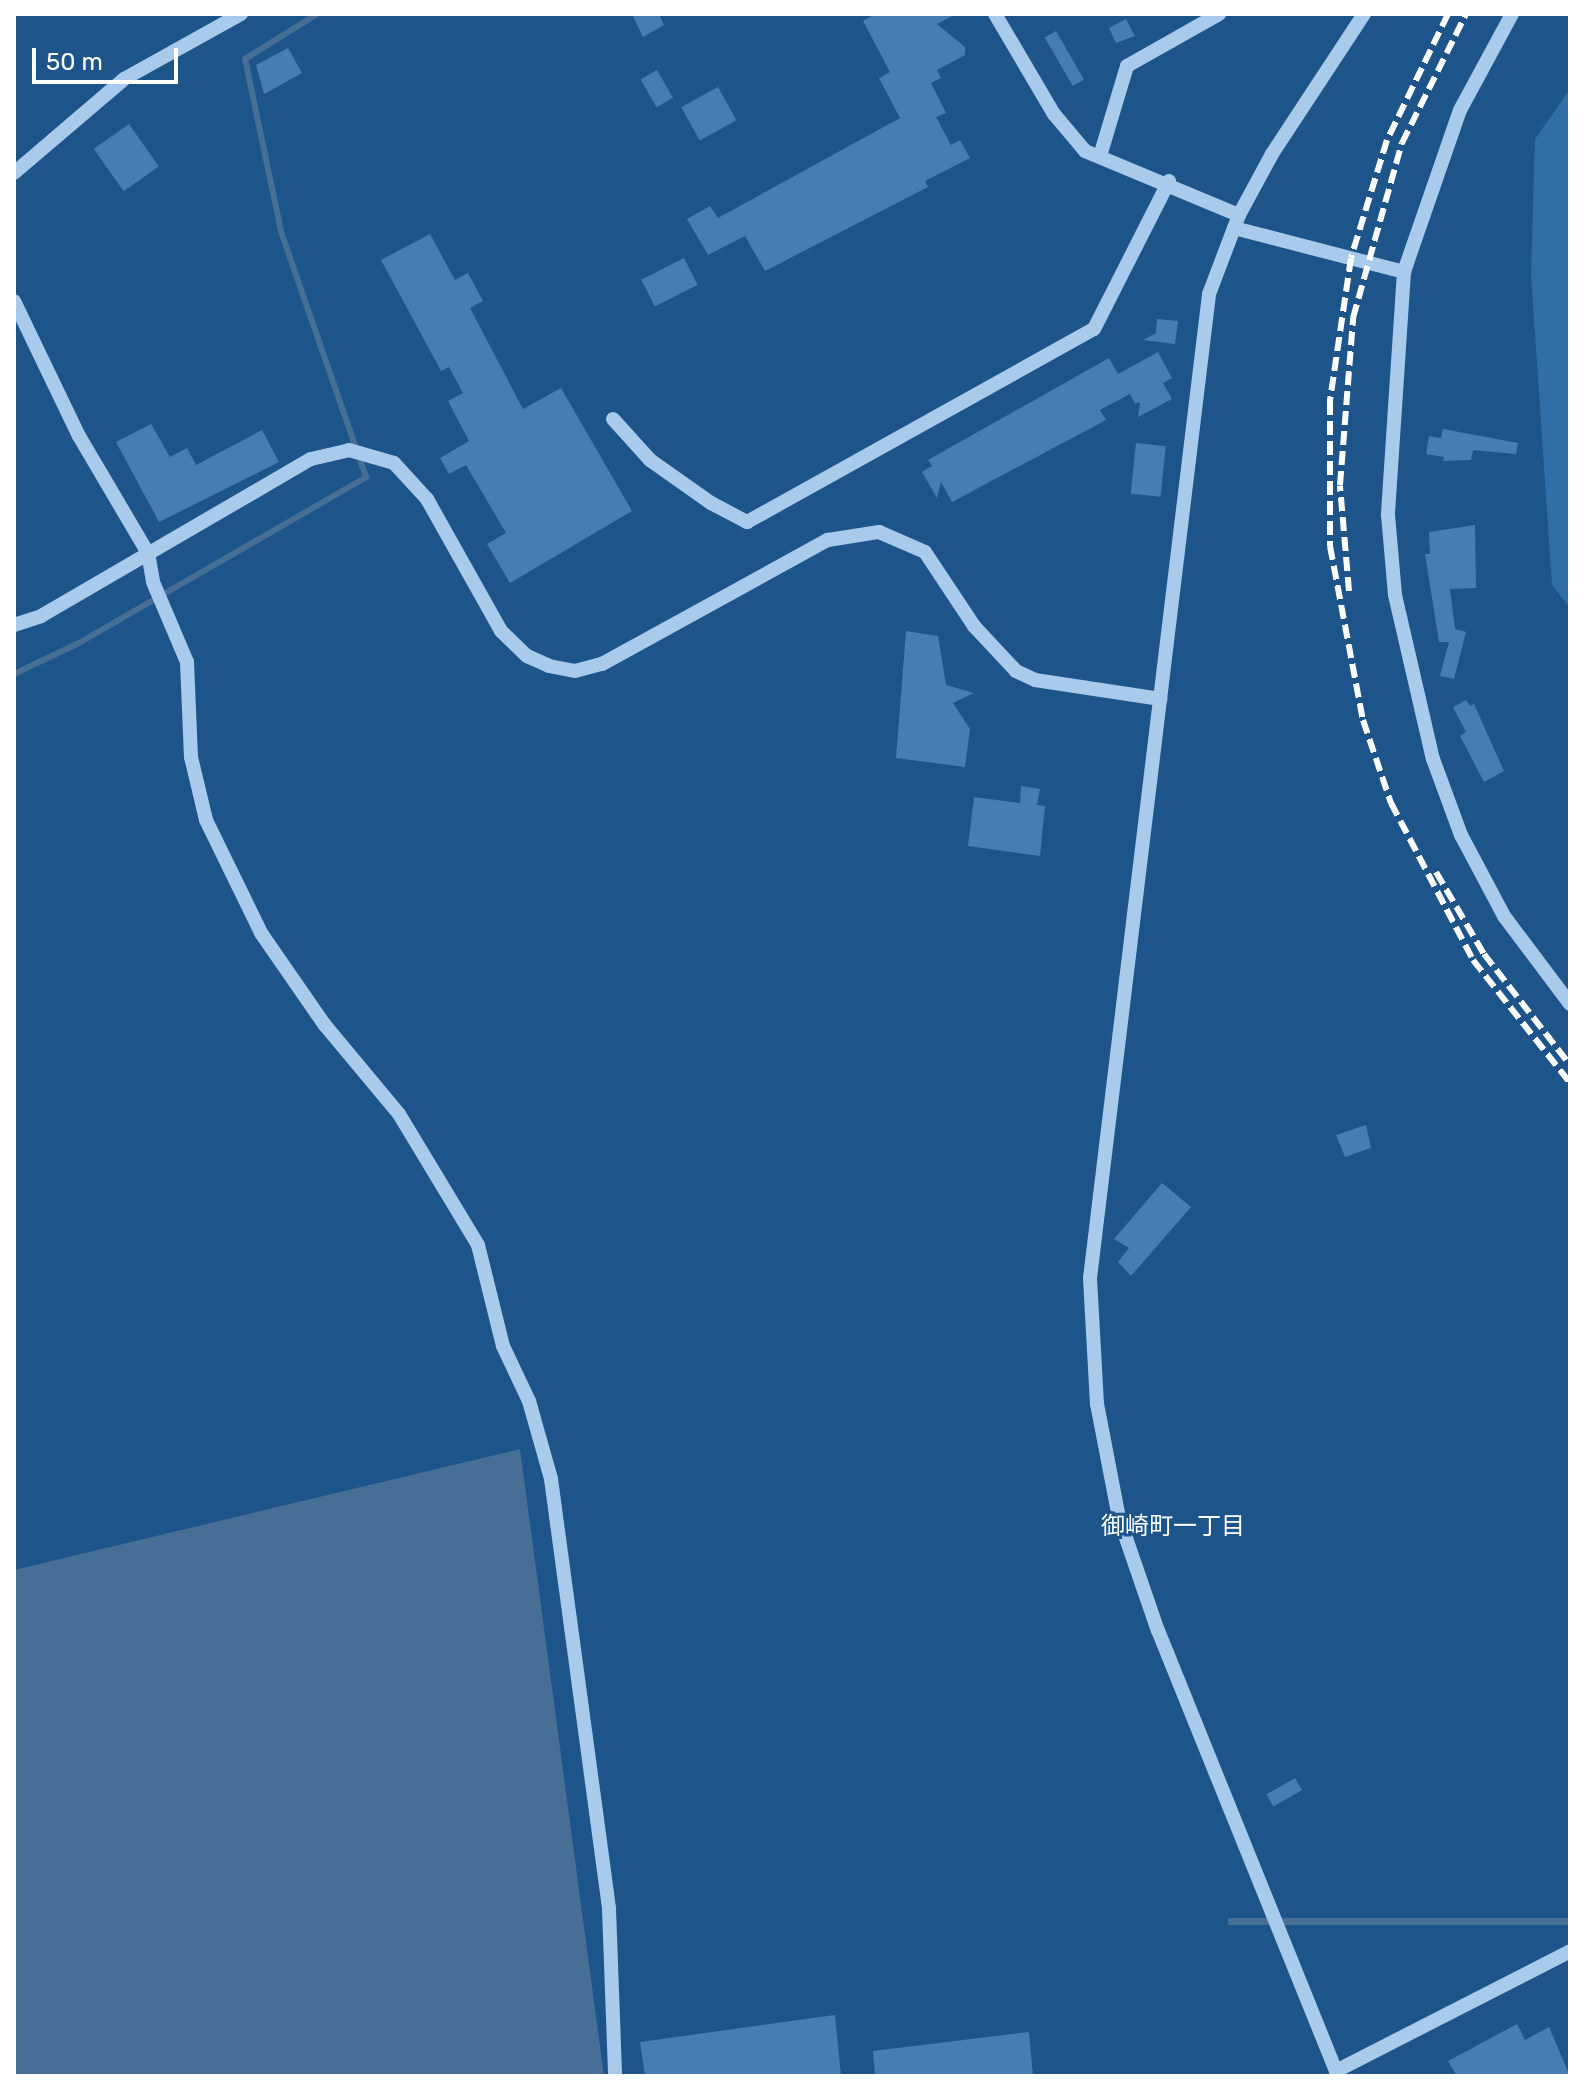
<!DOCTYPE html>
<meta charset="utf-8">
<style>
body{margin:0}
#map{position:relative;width:1584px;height:2090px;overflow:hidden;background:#1d5489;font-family:Rubik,"Noto Sans JP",sans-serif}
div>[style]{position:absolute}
.green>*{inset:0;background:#316ea7}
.water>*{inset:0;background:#476e94;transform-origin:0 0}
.stream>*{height:6px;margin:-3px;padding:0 3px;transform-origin:3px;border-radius:3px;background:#476e94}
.building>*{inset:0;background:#467eb2;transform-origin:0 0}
.minor>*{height:14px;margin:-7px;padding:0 7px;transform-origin:7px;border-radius:7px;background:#a8cbec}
.rail>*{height:6px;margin-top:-3px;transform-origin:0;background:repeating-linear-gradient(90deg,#fff 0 14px,transparent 0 20px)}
span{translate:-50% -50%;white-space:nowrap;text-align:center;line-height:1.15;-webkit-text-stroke:6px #1d5489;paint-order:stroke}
.neighbourhood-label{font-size:24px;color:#fff}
.frame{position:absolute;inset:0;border:16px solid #fff;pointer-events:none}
.scale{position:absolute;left:32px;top:48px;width:146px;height:36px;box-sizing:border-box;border:4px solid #fff;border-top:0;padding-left:10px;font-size:24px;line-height:28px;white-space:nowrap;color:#fff;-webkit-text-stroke:6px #1d5489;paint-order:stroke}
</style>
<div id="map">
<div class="green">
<i style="clip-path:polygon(1570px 89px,1570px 608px,1552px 585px,1531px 275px,1535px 139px)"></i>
</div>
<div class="water">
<i style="clip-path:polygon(520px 1449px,604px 2076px,14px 2076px,14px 1570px)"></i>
<i style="left:1570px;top:1918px;width:7px;height:342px;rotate:90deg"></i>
</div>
<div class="stream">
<i style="left:14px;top:674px;width:72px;rotate:-25.5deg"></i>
<i style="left:79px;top:643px;width:332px;rotate:-30deg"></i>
<i style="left:366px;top:477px;width:260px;rotate:-109.1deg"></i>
<i style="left:281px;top:231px;width:176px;rotate:-101.8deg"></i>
<i style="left:245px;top:59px;width:85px;rotate:-32deg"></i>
</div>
<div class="building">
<i style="clip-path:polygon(632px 14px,659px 14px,664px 25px,643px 37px)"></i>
<i style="clip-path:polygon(875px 14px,956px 14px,937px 24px,965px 47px,965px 55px,937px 70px,941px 78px,931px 83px,946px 113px,936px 117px,951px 145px,960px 140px,970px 158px,925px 181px,928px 187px,765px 271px,745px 236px,708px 255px,687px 219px,710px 206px,718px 218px,900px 118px,879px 78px,890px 72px,863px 21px)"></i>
<i style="clip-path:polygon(1126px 19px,1135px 36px,1116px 43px,1109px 28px)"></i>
<i style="left:1056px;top:31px;width:56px;height:13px;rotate:60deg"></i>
<i style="clip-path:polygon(288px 48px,302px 73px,264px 94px,256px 65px)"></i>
<i style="left:657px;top:70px;width:32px;height:19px;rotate:60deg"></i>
<i style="left:718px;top:87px;width:38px;height:42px;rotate:61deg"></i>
<i style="left:129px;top:124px;width:52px;height:43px;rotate:55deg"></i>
<i style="clip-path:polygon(430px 234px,455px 280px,468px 273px,483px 301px,470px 308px,523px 409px,561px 388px,632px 511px,510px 583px,487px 544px,506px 533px,466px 465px,449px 474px,440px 458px,469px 441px,448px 401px,463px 393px,449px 367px,441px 371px,381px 260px)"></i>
<i style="left:684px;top:258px;width:30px;height:48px;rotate:63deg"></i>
<i style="clip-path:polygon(1157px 319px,1178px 321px,1175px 344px,1143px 340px,1156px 333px)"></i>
<i style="clip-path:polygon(1158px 352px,1172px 378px,1163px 383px,1172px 399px,1138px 417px,1140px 402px,1135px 404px,1130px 394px,1100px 410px,1106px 420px,952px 502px,941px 482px,937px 498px,922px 472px,932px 466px,928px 460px,1109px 358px,1118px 374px)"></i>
<i style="clip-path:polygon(151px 424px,170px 457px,187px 448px,196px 465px,262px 430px,279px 462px,159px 522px,116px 442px)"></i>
<i style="clip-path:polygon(1443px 429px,1518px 443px,1516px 454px,1473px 450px,1471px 460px,1443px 461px,1444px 457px,1426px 454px,1429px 436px,1441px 438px)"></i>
<i style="left:1136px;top:443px;width:30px;height:51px;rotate:6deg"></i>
<i style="clip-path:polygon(1475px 525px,1476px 588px,1450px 589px,1455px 629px,1466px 632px,1454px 679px,1440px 676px,1449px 642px,1439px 642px,1425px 554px,1430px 554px,1429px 532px)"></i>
<i style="clip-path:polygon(906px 631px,938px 636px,946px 685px,974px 693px,953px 703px,970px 729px,965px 767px,896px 758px)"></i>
<i style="clip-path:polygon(1466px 700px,1470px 706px,1474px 704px,1504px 771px,1484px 782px,1460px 736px,1466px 732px,1453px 707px)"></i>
<i style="clip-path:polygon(1021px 786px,1040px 789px,1037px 805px,1045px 806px,1040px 856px,968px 846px,974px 797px,1020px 803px)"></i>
<i style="clip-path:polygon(1366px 1125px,1371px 1148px,1345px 1157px,1336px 1135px)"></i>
<i style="clip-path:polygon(1162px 1183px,1191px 1207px,1131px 1276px,1118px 1262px,1129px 1248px,1114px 1239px)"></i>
<i style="left:1295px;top:1778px;width:14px;height:33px;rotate:60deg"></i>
<i style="clip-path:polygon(835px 2015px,841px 2076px,645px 2076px,640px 2042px)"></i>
<i style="clip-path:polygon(1517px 2024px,1525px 2040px,1549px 2027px,1570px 2076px,1457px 2076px,1448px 2061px)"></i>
<i style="clip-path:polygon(1029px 2032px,1033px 2076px,875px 2076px,873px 2051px)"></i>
</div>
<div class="minor">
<i style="left:995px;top:14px;width:116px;rotate:59.5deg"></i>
<i style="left:1054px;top:114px;width:48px;rotate:50deg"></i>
<i style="left:1085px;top:151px;width:167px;rotate:22.6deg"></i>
<i style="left:1512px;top:14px;width:109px;rotate:118.4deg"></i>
<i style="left:1460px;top:110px;width:171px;rotate:109.1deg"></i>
<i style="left:1404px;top:272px;width:244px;rotate:93.8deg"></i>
<i style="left:1388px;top:515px;width:80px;rotate:85deg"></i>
<i style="left:1395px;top:595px;width:168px;rotate:77deg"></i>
<i style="left:1433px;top:759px;width:81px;rotate:69.8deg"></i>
<i style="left:1461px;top:835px;width:92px;rotate:62deg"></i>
<i style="left:1504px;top:916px;width:110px;rotate:53.1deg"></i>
<i style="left:1100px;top:156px;width:94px;rotate:-73.3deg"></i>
<i style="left:1127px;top:66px;width:106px;rotate:-29.5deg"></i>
<i style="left:14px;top:173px;width:145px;rotate:-40.5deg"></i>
<i style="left:124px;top:79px;width:134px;rotate:-29.1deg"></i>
<i style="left:1234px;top:228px;width:176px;rotate:14.5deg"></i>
<i style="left:14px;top:301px;width:150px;rotate:64.3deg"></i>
<i style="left:79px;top:436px;width:136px;rotate:59.5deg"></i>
<i style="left:148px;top:553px;width:29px;rotate:80deg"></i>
<i style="left:153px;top:582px;width:87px;rotate:67deg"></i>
<i style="left:187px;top:662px;width:95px;rotate:87.6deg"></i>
<i style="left:191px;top:757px;width:65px;rotate:76.6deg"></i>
<i style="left:206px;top:820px;width:126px;rotate:64deg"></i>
<i style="left:261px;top:933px;width:111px;rotate:55.3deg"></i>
<i style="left:324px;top:1024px;width:117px;rotate:50.2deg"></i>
<i style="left:399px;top:1114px;width:153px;rotate:58.9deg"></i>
<i style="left:478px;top:1245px;width:104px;rotate:76.1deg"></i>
<i style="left:503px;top:1346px;width:61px;rotate:64.7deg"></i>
<i style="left:529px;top:1401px;width:81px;rotate:74.2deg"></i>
<i style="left:551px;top:1479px;width:434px;rotate:82.3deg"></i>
<i style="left:609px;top:1909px;width:167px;rotate:87.9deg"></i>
<i style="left:613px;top:419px;width:55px;rotate:47.9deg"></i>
<i style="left:650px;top:460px;width:75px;rotate:35.2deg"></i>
<i style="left:711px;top:503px;width:41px;rotate:27.8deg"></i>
<i style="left:747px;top:522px;width:397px;rotate:-29.1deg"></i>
<i style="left:1094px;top:329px;width:166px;rotate:-63.1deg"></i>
<i style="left:14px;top:625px;width:28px;rotate:-18deg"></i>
<i style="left:41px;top:616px;width:312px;rotate:-30.2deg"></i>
<i style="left:311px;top:459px;width:39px;rotate:-13deg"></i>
<i style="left:349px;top:450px;width:47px;rotate:16.1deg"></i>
<i style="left:394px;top:463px;width:49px;rotate:47.5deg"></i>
<i style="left:427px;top:499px;width:151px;rotate:60.7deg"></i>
<i style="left:501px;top:631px;width:36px;rotate:44deg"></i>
<i style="left:527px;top:656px;width:24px;rotate:24deg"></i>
<i style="left:549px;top:666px;width:26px;rotate:11deg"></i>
<i style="left:575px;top:671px;width:28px;rotate:-15deg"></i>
<i style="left:602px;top:664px;width:258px;rotate:-28.8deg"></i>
<i style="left:828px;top:540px;width:52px;rotate:-8.9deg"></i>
<i style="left:879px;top:532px;width:50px;rotate:23.5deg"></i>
<i style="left:925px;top:552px;width:89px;rotate:56.5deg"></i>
<i style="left:974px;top:626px;width:62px;rotate:47deg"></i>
<i style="left:1016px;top:671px;width:21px;rotate:25deg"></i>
<i style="left:1035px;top:680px;width:127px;rotate:8.6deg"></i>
<i style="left:1336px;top:2071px;width:263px;rotate:-27.1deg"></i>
<i style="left:1338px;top:2076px;width:480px;rotate:-112deg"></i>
<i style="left:1158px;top:1631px;width:120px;rotate:-109deg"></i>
<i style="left:1119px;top:1518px;width:116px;rotate:-100.9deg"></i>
<i style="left:1097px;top:1404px;width:126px;rotate:-93.2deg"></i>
<i style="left:1090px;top:1278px;width:991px;rotate:-83.1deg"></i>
<i style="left:1209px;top:294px;width:85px;rotate:-69.2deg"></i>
<i style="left:1239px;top:215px;width:69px;rotate:-61.6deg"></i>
<i style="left:1272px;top:154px;width:168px;rotate:-56.7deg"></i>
</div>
<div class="rail">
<i style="left:1448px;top:14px;width:140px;rotate:115.8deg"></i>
<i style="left:1387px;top:140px;width:123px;rotate:107deg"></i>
<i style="left:1351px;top:258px;width:145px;rotate:98.4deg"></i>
<i style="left:1330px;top:401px;width:145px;rotate:90deg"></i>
<i style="left:1330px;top:546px;width:177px;rotate:79.3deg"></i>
<i style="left:1363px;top:720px;width:88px;rotate:71.4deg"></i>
<i style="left:1391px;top:803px;width:177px;rotate:62.4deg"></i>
<i style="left:1473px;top:960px;width:157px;rotate:51.7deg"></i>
<i style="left:1349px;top:591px;width:106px;rotate:-94.9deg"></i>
<i style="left:1340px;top:485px;width:168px;rotate:-85.5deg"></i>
<i style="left:1353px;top:318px;width:182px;rotate:-74.4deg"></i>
<i style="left:1402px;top:143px;width:144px;rotate:-63.6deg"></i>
<i style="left:1436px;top:872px;width:95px;rotate:59.7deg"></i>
<i style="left:1484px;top:954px;width:140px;rotate:52.2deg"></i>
</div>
<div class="neighbourhood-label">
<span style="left:1173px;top:1527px">御崎町一丁目</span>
</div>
<div class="frame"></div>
<div class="scale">50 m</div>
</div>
